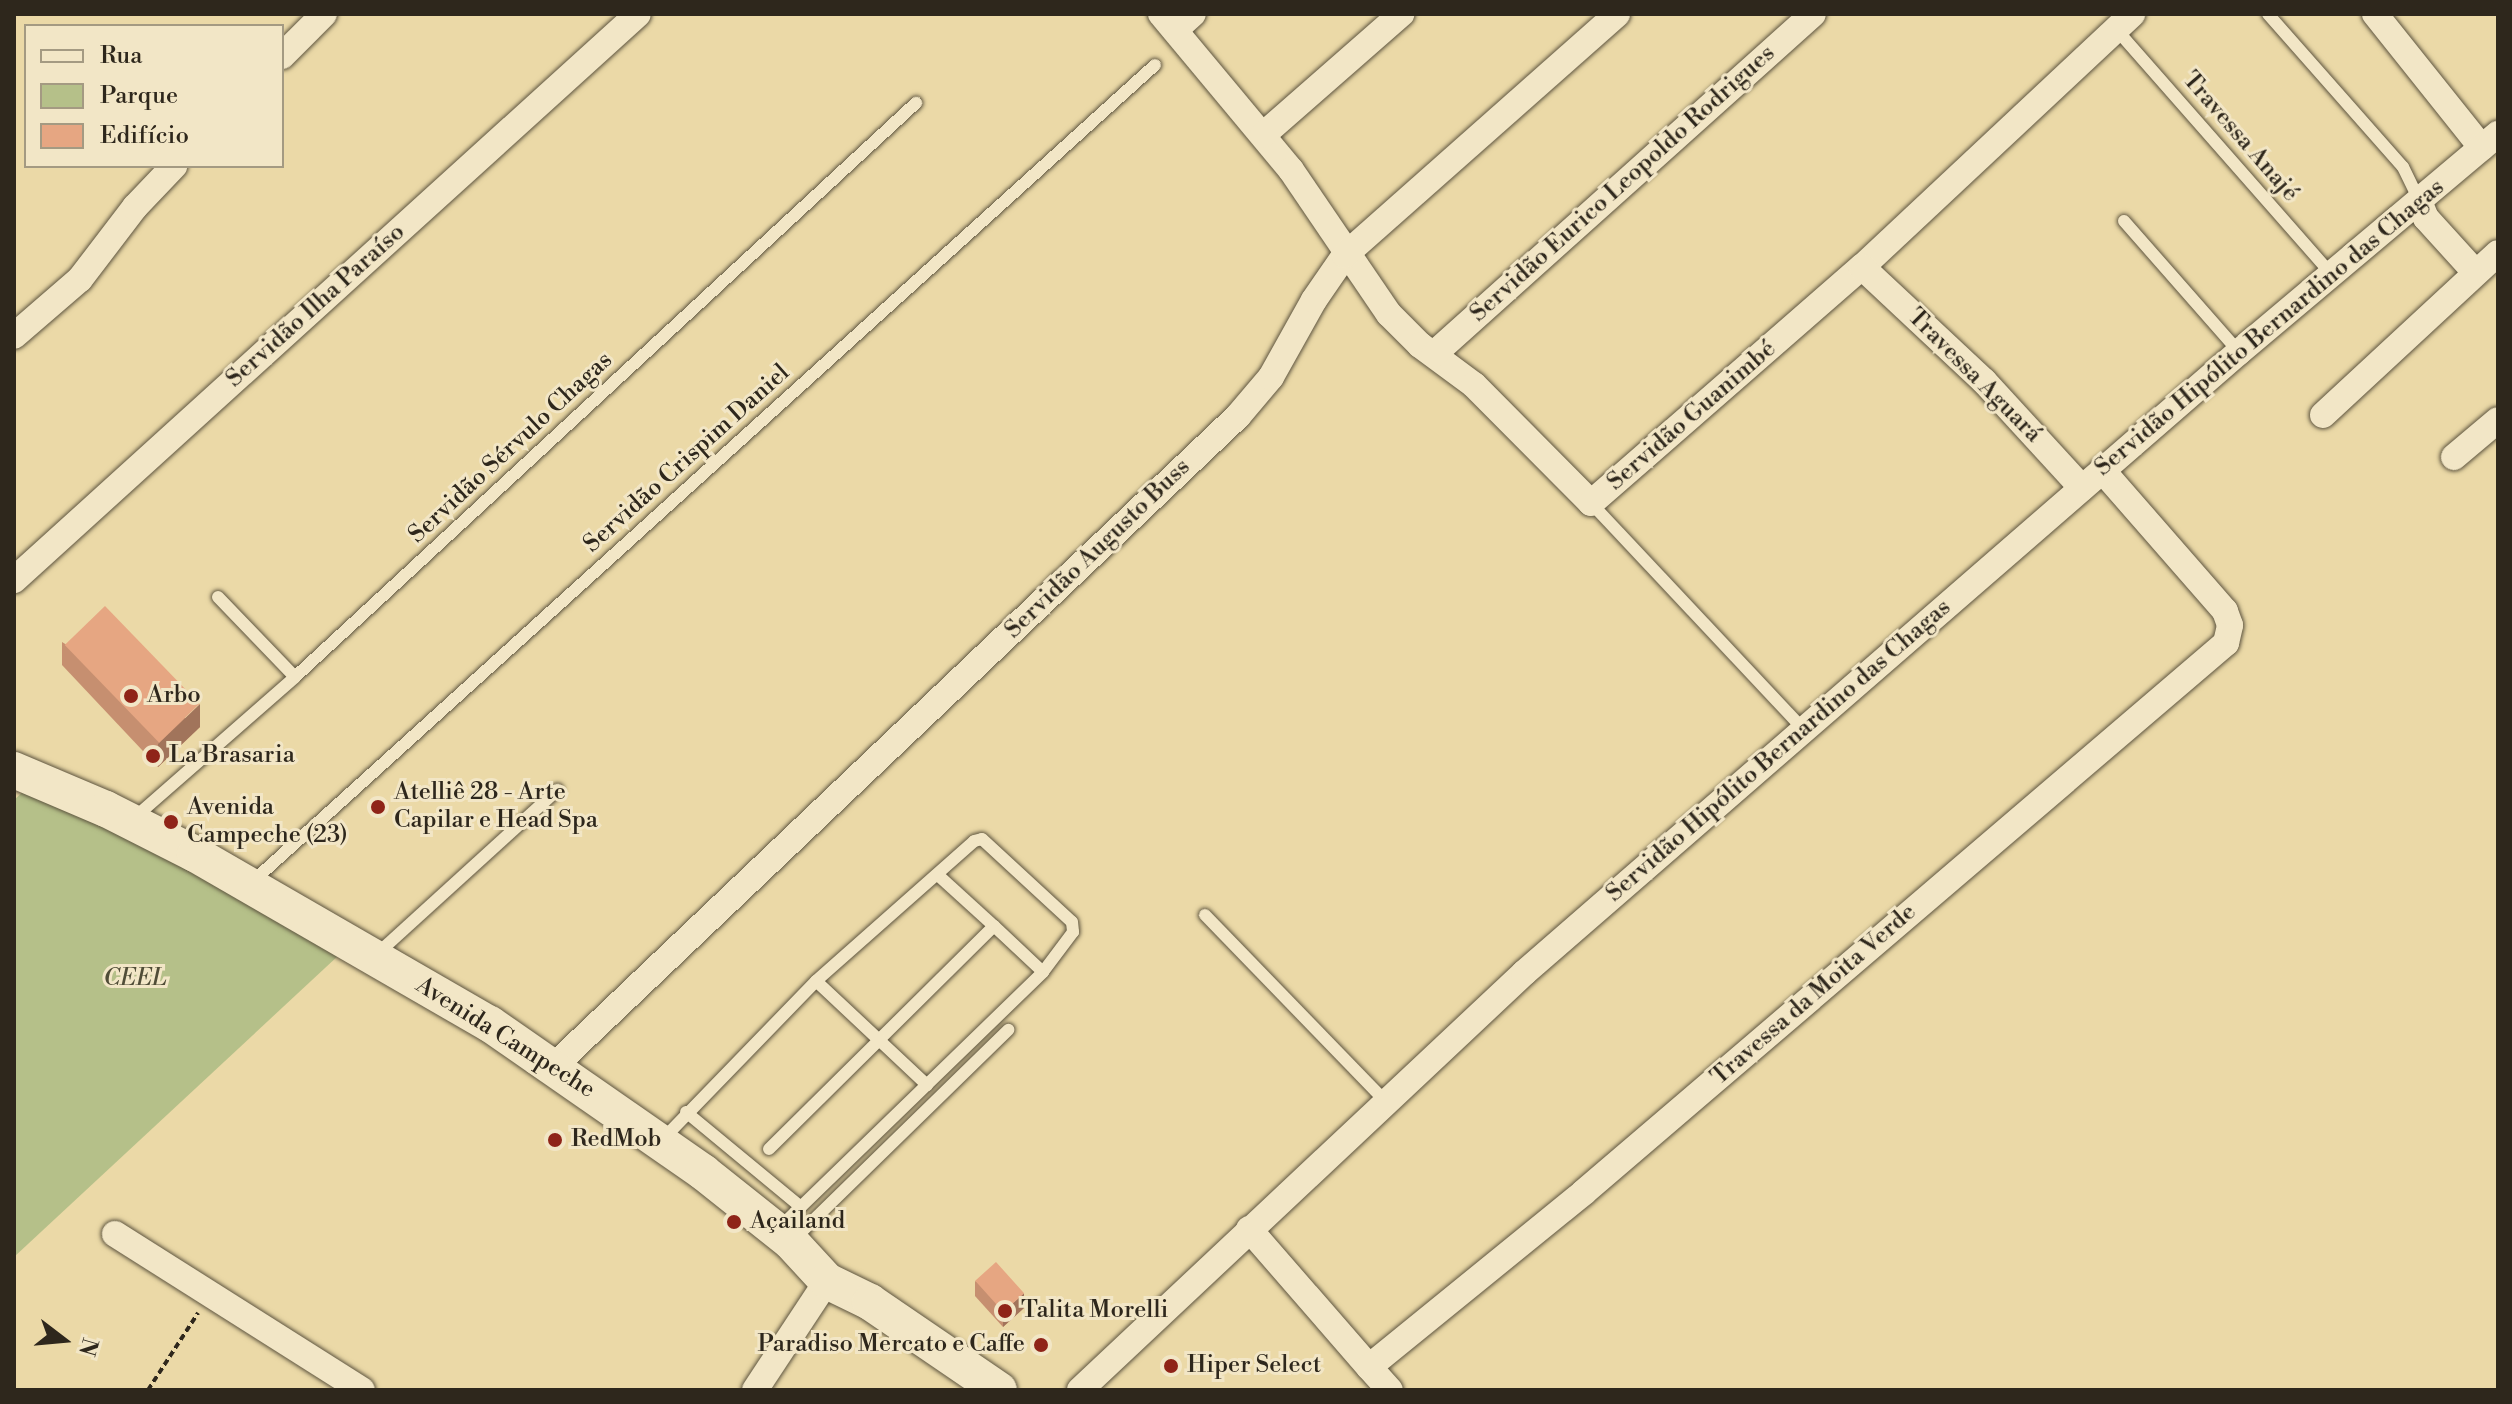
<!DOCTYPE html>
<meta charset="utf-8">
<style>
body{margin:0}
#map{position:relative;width:2512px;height:1404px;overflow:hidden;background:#ebd9a7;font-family:"Libre Bodoni",serif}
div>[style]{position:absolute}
.green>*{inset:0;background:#b5c089}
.path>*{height:4px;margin-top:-2px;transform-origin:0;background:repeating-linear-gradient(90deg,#2e271c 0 6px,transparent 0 10px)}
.roads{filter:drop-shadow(0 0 2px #5d543f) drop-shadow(0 0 2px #5d543f)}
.service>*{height:12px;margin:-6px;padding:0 6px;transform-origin:6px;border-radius:6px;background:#f2e6c6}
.minor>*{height:26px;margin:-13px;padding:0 13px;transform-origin:13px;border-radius:13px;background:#f2e6c6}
.secondary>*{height:36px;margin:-18px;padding:0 18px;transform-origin:18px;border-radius:18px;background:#f2e6c6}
.wall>*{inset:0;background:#c68f70}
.shaded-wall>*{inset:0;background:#a1745b}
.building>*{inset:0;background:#e6a682;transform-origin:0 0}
.dots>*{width:22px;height:22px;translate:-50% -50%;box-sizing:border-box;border:4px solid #f2e6c6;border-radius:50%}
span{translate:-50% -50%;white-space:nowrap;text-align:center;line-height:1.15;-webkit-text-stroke:6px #f2e6c6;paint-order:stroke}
.street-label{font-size:24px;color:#2e271c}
.poi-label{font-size:24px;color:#2e271c}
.left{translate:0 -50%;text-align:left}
.right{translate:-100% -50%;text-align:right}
.park-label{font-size:24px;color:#504d37;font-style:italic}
.frame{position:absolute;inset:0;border:16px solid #2e271c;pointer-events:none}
.legend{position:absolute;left:24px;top:24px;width:260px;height:144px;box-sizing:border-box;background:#f2e6c6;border:2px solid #a49a82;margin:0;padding:10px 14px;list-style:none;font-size:24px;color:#2e271c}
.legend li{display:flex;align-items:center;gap:16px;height:40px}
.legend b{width:40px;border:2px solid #a49a82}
.north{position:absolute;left:24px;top:1300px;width:80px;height:80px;-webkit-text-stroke:6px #f2e6c6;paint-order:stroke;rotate:106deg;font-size:22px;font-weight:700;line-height:32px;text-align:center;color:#2e271c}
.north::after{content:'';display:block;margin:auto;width:28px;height:36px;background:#2e271c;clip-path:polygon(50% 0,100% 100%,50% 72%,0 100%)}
</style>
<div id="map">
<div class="green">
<i style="clip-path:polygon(27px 788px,167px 856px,339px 955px,14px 1257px,14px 800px)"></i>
</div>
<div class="path">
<i style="left:148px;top:1390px;width:92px;rotate:-57deg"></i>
</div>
<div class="roads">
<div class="service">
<i style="left:2268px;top:14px;width:204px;rotate:48.6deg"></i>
<i style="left:2403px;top:167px;width:37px;rotate:64deg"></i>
<i style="left:2116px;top:29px;width:326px;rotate:48.7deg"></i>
<i style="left:2124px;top:221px;width:174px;rotate:48.7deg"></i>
<i style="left:1591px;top:503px;width:311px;rotate:46.8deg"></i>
<i style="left:218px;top:597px;width:111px;rotate:46.1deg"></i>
<i style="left:133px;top:819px;width:215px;rotate:-41.2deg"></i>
<i style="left:295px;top:677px;width:846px;rotate:-42.75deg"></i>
<i style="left:939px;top:876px;width:74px;rotate:42.3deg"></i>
<i style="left:251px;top:883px;width:1219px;rotate:-42.14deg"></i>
<i style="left:1205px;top:915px;width:259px;rotate:45.9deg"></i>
<i style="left:377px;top:954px;width:244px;rotate:-42.3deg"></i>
<i style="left:686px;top:1112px;width:149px;rotate:39.6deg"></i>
<i style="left:663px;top:1139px;width:220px;rotate:-45.9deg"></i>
<i style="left:816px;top:981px;width:211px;rotate:-41.5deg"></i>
<i style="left:974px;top:841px;width:8px;rotate:-14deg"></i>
<i style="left:982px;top:839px;width:122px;rotate:42.7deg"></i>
<i style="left:1072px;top:922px;width:10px;rotate:84deg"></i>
<i style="left:1073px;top:932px;width:50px;rotate:126.9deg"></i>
<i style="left:1043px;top:972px;width:67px;rotate:-136.8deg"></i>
<i style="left:994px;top:926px;width:162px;rotate:135.3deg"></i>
<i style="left:879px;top:1040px;width:66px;rotate:43.2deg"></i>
<i style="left:769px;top:1149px;width:155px;rotate:-44.7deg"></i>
<i style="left:879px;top:1040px;width:86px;rotate:-136.9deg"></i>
<i style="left:779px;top:1228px;width:368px;rotate:-44.1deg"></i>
<i style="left:793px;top:1240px;width:301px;rotate:-44.3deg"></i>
</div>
<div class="minor">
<i style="left:1161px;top:14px;width:203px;rotate:50.2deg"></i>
<i style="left:1291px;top:170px;width:174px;rotate:55.8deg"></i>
<i style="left:1389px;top:314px;width:44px;rotate:45deg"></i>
<i style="left:1420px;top:345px;width:67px;rotate:36.5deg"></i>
<i style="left:1474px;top:385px;width:166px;rotate:45.2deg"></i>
<i style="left:1591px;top:503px;width:359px;rotate:-41.1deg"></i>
<i style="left:1862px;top:267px;width:370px;rotate:-43.1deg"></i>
<i style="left:2375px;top:14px;width:171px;rotate:51.4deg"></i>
<i style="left:1175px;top:30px;width:24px;rotate:-42deg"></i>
<i style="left:282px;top:56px;width:59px;rotate:-45deg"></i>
<i style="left:1263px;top:135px;width:184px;rotate:-41.2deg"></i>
<i style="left:2419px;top:201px;width:18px;rotate:68deg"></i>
<i style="left:2426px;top:218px;width:73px;rotate:47.8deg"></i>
<i style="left:1862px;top:267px;width:167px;rotate:43.1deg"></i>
<i style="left:1984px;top:381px;width:145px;rotate:47.5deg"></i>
<i style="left:14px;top:336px;width:87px;rotate:-40.8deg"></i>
<i style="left:80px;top:279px;width:91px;rotate:-52.6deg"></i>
<i style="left:135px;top:207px;width:57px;rotate:-46.4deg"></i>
<i style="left:1434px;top:354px;width:509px;rotate:-41.9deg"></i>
<i style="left:2323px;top:415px;width:238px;rotate:-42.8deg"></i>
<i style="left:2454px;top:457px;width:57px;rotate:-40.1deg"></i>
<i style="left:14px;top:580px;width:842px;rotate:-42.21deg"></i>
<i style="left:554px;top:1066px;width:944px;rotate:-43.54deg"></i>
<i style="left:1238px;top:416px;width:51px;rotate:-49.8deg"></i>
<i style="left:1271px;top:377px;width:88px;rotate:-60.8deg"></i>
<i style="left:1314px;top:300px;width:55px;rotate:-55.4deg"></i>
<i style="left:1345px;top:255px;width:363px;rotate:-41.5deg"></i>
<i style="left:1249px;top:1229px;width:183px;rotate:49deg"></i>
<i style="left:1369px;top:1367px;width:277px;rotate:-39.1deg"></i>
<i style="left:1584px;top:1192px;width:845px;rotate:-40.54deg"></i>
<i style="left:2226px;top:643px;width:18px;rotate:-77deg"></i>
<i style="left:2230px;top:625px;width:15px;rotate:-110deg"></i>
<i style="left:2225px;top:611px;width:187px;rotate:-131.1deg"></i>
<i style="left:115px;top:1234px;width:292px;rotate:32.3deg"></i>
<i style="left:1369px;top:1367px;width:31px;rotate:48deg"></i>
<i style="left:755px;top:1390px;width:131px;rotate:-56.6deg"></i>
<i style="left:1080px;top:1390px;width:609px;rotate:-43.2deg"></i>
<i style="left:1524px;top:973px;width:947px;rotate:-40.98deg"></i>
<i style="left:2239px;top:352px;width:339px;rotate:-40.1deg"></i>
</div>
<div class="secondary">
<i style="left:14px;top:770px;width:100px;rotate:23deg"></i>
<i style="left:106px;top:809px;width:100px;rotate:26.8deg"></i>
<i style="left:195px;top:854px;width:340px;rotate:30deg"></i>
<i style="left:490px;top:1024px;width:259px;rotate:34.8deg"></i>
<i style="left:703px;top:1172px;width:112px;rotate:38.5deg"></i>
<i style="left:791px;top:1242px;width:53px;rotate:47.3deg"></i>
<i style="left:827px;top:1281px;width:48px;rotate:26deg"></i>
<i style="left:870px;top:1302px;width:156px;rotate:34.3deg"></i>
</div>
</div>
<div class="wall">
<i style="clip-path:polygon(62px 642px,200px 727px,158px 767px,62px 665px)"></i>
<i style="clip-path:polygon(975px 1281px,1024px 1308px,1003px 1327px,975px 1296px)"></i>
</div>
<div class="shaded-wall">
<i style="clip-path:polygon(200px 704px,200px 727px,158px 767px,158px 744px)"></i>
<i style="clip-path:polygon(1024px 1293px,1024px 1308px,1003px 1327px,1003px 1312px)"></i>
</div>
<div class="building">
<i style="left:105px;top:606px;width:136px;height:56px;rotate:46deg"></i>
<i style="left:996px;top:1262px;width:42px;height:28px;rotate:48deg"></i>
</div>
<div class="dots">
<i style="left:131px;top:696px;background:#8f2418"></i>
<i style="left:153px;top:756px;background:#8f2418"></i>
<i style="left:378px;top:807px;background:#8f2418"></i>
<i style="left:171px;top:822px;background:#8f2418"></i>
<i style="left:555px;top:1140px;background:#8f2418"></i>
<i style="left:734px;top:1222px;background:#8f2418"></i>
<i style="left:1005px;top:1311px;background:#8f2418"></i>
<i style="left:1041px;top:1345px;background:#8f2418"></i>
<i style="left:1171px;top:1366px;background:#8f2418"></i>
</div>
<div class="street-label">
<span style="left:2240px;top:137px;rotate:49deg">Travessa Anajé</span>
<span style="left:1623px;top:184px;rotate:-42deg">Servidão Eurico Leopoldo Rodrigues</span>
<span style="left:316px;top:306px;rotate:-42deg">Servidão Ilha Paraíso</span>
<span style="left:2270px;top:328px;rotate:-40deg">Servidão Hipólito Bernardino das Chagas</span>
<span style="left:1974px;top:376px;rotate:45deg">Travessa Aguará</span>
<span style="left:1692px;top:416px;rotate:-41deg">Servidão Guanimbé</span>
<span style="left:511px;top:448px;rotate:-43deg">Servidão Sérvulo Chagas</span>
<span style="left:687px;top:459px;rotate:-42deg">Servidão Crispim Daniel</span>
<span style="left:1098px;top:549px;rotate:-44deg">Servidão Augusto Buss</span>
<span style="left:1779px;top:751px;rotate:-41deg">Servidão Hipólito Bernardino das Chagas</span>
<span style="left:1814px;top:995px;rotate:-41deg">Travessa da Moita Verde</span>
<span style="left:505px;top:1038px;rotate:32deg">Avenida Campeche</span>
</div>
<div class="poi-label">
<span class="left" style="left:147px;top:696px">Arbo</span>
<span class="left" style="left:169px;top:756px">La Brasaria</span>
<span class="left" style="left:394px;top:807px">Atelliê 28 - Arte<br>Capilar e Head Spa</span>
<span class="left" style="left:187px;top:822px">Avenida<br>Campeche (23)</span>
<span class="left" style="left:571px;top:1140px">RedMob</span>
<span class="left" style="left:750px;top:1222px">Açailand</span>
<span class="left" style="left:1021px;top:1311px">Talita Morelli</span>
<span class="right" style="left:1025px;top:1345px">Paradiso Mercato e Caffe</span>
<span class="left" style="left:1187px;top:1366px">Hiper Select</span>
</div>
<div class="park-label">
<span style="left:135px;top:979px">CEEL</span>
</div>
<div class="frame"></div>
<ul class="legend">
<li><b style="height:10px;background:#f2e6c6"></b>Rua</li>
<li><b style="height:22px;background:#b5c089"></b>Parque</li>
<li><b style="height:22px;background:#e6a682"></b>Edifício</li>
</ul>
<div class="north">N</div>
</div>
